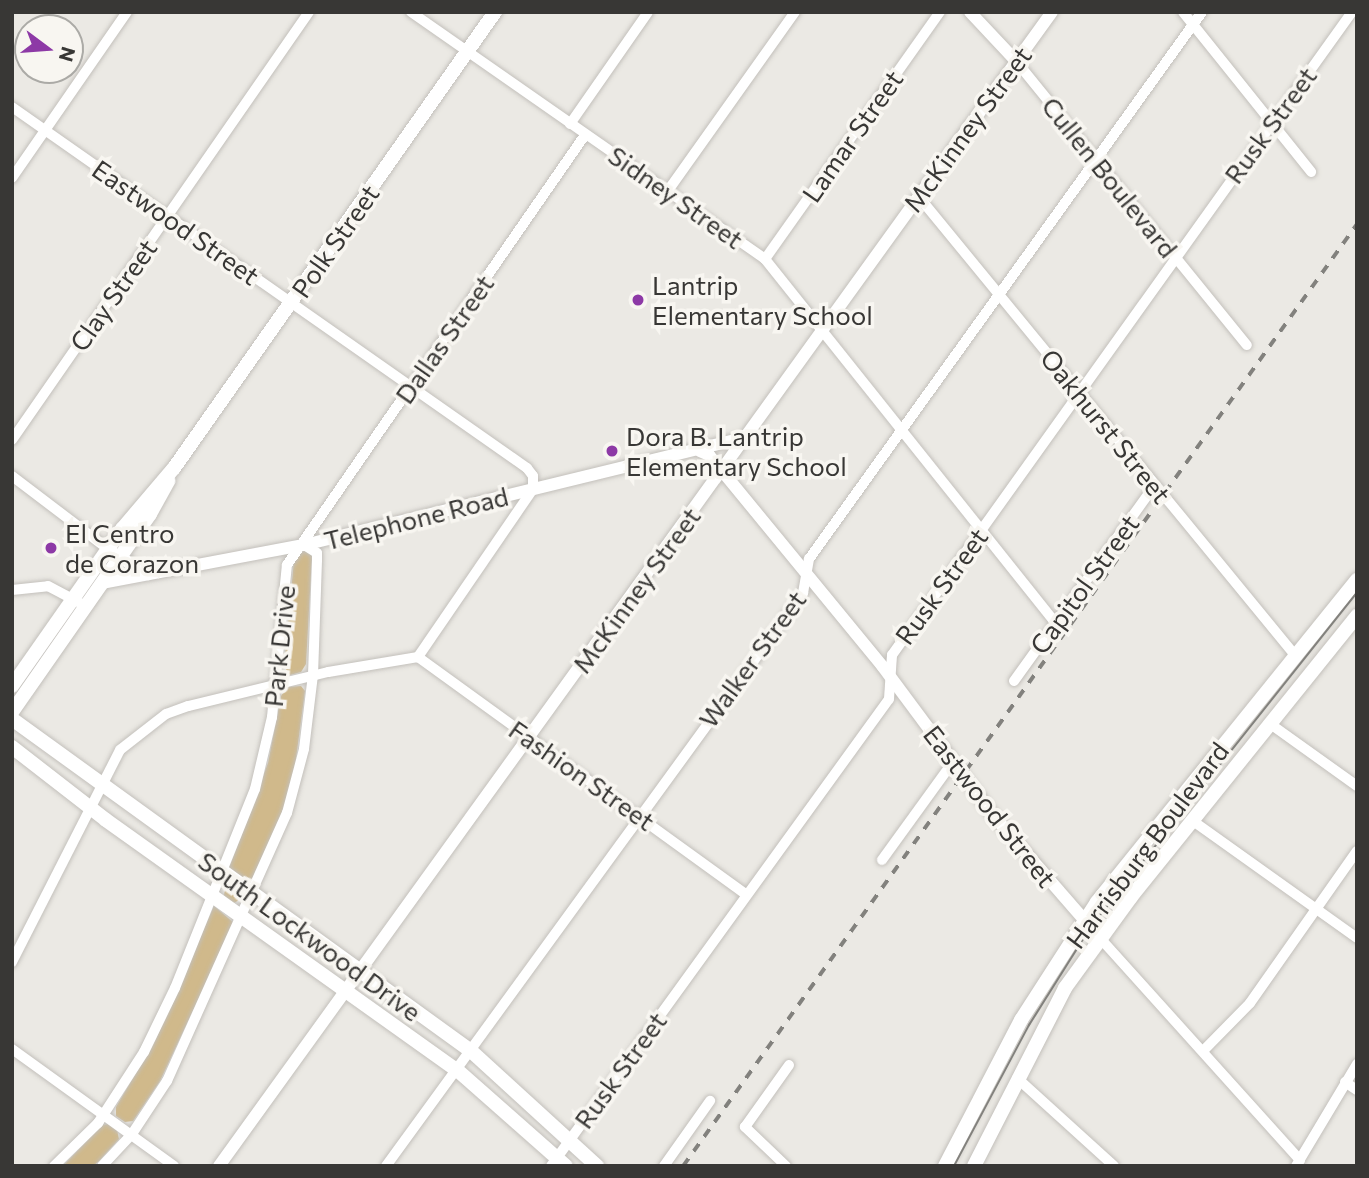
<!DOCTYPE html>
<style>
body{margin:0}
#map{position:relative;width:1369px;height:1178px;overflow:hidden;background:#ebe9e4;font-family:Commissioner,sans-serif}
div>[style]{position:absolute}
.green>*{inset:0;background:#d0b98b}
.round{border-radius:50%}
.roads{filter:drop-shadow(0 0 2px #c3c0bb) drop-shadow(0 0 2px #c3c0bb)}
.minor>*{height:10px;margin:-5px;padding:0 5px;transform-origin:5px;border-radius:5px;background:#fff}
.tertiary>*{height:12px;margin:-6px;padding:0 6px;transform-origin:6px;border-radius:6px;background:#fff}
.secondary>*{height:14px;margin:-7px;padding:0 7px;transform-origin:7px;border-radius:7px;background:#fff}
.tram>*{height:2px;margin:-1px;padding:0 1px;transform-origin:1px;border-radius:1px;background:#82817d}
.rail>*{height:3.5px;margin-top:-1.75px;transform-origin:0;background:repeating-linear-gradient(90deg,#82817d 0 9px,transparent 0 18px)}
.dots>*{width:19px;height:19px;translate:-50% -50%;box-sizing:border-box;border:4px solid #f8f6f1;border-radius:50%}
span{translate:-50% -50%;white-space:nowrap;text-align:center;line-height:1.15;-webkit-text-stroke:7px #f8f6f1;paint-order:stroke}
.street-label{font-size:26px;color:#383735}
.poi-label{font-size:26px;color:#383735}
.left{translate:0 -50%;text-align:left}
.frame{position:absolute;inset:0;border:14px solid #383735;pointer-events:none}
.north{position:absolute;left:14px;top:14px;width:70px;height:70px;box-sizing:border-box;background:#f8f6f1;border:2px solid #abaaa6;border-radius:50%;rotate:106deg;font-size:19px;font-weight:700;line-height:28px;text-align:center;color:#383735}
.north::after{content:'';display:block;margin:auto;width:24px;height:32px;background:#8d39a6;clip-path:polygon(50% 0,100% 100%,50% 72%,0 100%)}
</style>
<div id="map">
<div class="green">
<i style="clip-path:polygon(308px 550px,312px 556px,306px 664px,301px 672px,290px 675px,284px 666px,294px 560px,300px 552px)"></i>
<i style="clip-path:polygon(301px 686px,305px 691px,295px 766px,283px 811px,250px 883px,229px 868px,268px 763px,281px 696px,287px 687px)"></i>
<i class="round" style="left:224px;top:887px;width:16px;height:16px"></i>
<i style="clip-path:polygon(214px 906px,234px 923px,160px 1081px,133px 1121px,125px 1122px,116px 1116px,116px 1107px,156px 1039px)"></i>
<i style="clip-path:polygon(109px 1124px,117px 1130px,119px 1139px,99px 1161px,93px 1166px,63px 1166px,102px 1125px)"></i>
</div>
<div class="roads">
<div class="minor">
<i style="left:411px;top:12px;width:432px;rotate:34.9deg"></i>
<i style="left:765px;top:259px;width:466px;rotate:51.4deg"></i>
<i style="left:1183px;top:12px;width:205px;rotate:51.3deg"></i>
<i style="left:1016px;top:61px;width:366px;rotate:50.9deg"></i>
<i style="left:12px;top:107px;width:629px;rotate:35.03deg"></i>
<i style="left:527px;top:468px;width:10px;rotate:53deg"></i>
<i style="left:533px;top:476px;width:13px;rotate:90deg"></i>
<i style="left:533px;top:489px;width:204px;rotate:124.4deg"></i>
<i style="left:418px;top:657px;width:91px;rotate:170.5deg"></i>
<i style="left:328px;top:672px;width:144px;rotate:166.3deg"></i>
<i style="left:188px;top:706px;width:23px;rotate:160deg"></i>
<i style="left:166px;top:714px;width:58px;rotate:142deg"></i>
<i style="left:120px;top:750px;width:238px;rotate:117deg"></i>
<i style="left:570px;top:124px;width:136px;rotate:-55.1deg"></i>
<i style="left:12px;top:178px;width:202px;rotate:-55.3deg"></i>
<i style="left:667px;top:192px;width:221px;rotate:-54.6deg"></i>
<i style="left:919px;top:197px;width:591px;rotate:50.63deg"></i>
<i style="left:765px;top:259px;width:303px;rotate:-54.7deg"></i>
<i style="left:12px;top:440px;width:521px;rotate:-55.24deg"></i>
<i style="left:12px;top:476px;width:121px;rotate:37.2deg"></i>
<i style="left:12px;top:590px;width:36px;rotate:-6deg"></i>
<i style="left:48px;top:586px;width:43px;rotate:27.8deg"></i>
<i style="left:418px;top:657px;width:404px;rotate:35.9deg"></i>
<i style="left:1014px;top:681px;width:240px;rotate:-54.3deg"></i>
<i style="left:1269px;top:723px;width:108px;rotate:35.6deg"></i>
<i style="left:1193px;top:821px;width:201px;rotate:35.5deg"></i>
<i style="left:882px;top:860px;width:121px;rotate:-54.1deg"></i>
<i style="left:1100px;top:938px;width:299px;rotate:48deg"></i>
<i style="left:12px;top:1049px;width:200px;rotate:35.8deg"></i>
<i style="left:1203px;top:1051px;width:67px;rotate:-45.6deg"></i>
<i style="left:1250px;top:1003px;width:186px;rotate:-54.9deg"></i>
<i style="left:1017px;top:1078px;width:131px;rotate:42.2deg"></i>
<i style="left:1345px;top:1082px;width:14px;rotate:34deg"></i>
<i style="left:54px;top:1166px;width:62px;rotate:-44.3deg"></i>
<i style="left:98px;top:1123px;width:85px;rotate:-57.1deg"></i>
<i style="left:144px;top:1052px;width:71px;rotate:-64.2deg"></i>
<i style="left:175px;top:988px;width:214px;rotate:-68.1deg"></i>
<i style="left:255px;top:789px;width:74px;rotate:-76.7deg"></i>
<i style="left:272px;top:717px;width:153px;rotate:-84.4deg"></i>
<i style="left:287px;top:565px;width:523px;rotate:-55.28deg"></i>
<i style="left:102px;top:1166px;width:44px;rotate:-46.8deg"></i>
<i style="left:132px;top:1134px;width:64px;rotate:-56.6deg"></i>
<i style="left:167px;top:1081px;width:294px;rotate:-65.9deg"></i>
<i style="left:287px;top:813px;width:66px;rotate:-75.1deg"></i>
<i style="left:304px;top:749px;width:75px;rotate:-83.1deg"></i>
<i style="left:313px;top:675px;width:115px;rotate:-88deg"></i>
<i style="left:317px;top:560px;width:7px;rotate:-90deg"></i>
<i style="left:317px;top:553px;width:15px;rotate:-148deg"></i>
<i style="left:386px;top:1166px;width:709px;rotate:-53.95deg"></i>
<i style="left:803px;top:593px;width:35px;rotate:-80deg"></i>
<i style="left:809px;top:559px;width:674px;rotate:-54.3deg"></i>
<i style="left:551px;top:1166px;width:576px;rotate:-54.1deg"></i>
<i style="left:889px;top:699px;width:44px;rotate:-86.1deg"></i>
<i style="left:892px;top:655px;width:791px;rotate:-54.42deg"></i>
<i style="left:664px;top:1166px;width:80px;rotate:-54.7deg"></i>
<i style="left:786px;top:1166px;width:57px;rotate:-136.4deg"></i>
<i style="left:745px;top:1127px;width:76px;rotate:-54.6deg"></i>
<i style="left:1296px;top:1166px;width:119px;rotate:-59.1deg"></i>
</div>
<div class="tertiary">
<i style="left:970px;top:12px;width:67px;rotate:46.8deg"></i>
<i style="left:700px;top:451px;width:10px;rotate:24deg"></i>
<i style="left:709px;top:455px;width:274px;rotate:50.6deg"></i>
<i style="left:883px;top:667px;width:184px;rotate:53.4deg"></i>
<i style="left:993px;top:815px;width:163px;rotate:49deg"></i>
<i style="left:113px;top:553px;width:41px;rotate:31deg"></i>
<i style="left:102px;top:583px;width:206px;rotate:-10.7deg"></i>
<i style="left:304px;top:545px;width:455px;rotate:-13.7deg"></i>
<i style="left:219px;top:1166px;width:1423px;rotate:-54.18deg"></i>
</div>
<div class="secondary">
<i style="left:12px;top:686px;width:192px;rotate:-55deg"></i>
<i style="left:122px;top:529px;width:80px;rotate:-49.6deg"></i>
<i style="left:174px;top:468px;width:558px;rotate:-54.86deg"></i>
<i style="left:12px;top:712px;width:241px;rotate:-55.1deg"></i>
<i style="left:150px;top:514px;width:38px;rotate:-61deg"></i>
<i style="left:12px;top:719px;width:566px;rotate:35.88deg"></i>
<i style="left:471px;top:1051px;width:171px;rotate:42.4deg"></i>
<i style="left:12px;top:747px;width:119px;rotate:37.8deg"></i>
<i style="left:106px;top:820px;width:431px;rotate:35.5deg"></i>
<i style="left:457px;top:1070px;width:145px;rotate:41.4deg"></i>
<i style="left:945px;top:1166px;width:165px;rotate:-62.5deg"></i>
<i style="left:1021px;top:1020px;width:140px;rotate:-57.2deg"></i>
<i style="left:1097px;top:902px;width:414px;rotate:-51.1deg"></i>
<i style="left:974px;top:1166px;width:200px;rotate:-62.9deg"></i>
<i style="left:1065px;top:988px;width:112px;rotate:-54deg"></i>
<i style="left:1131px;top:897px;width:361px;rotate:-51.2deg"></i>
</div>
</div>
<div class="tram">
<i style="left:954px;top:1166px;width:160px;rotate:-62deg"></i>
<i style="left:1029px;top:1025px;width:115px;rotate:-57.8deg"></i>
<i style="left:1090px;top:928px;width:429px;rotate:-51.5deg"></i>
</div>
<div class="rail">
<i style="left:683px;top:1166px;width:1158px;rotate:-54.42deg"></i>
</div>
<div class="dots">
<i style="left:638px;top:300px;background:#8d39a6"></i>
<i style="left:612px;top:451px;background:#8d39a6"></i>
<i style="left:51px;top:548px;background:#8d39a6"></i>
</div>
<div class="street-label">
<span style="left:1270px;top:125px;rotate:-54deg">Rusk Street</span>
<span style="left:967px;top:129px;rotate:-54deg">McKinney Street</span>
<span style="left:852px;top:136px;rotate:-55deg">Lamar Street</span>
<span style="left:1110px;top:177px;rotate:51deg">Cullen Boulevard</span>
<span style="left:676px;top:197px;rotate:35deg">Sidney Street</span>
<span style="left:176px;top:222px;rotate:35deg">Eastwood Street</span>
<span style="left:335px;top:241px;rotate:-55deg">Polk Street</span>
<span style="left:113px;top:295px;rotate:-55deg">Clay Street</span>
<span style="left:444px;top:339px;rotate:-55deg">Dallas Street</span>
<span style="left:1106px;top:426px;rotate:51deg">Oakhurst Street</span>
<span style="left:416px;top:518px;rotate:-14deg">Telephone Road</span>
<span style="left:1084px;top:584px;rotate:-54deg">Capitol Street</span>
<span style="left:941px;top:586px;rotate:-54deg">Rusk Street</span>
<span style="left:636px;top:590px;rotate:-54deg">McKinney Street</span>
<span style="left:279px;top:646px;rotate:-84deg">Park Drive</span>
<span style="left:752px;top:659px;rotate:-54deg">Walker Street</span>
<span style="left:582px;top:775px;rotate:35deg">Fashion Street</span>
<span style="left:990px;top:806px;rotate:52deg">Eastwood Street</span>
<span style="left:1147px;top:845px;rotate:-53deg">Harrisburg Boulevard</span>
<span style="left:310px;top:936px;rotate:36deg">South Lockwood Drive</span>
<span style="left:620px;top:1070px;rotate:-54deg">Rusk Street</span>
</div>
<div class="poi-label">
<span class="left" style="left:652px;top:300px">Lantrip<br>Elementary School</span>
<span class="left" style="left:626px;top:451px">Dora B. Lantrip<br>Elementary School</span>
<span class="left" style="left:65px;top:548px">El Centro<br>de Corazon</span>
</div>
<div class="frame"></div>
<div class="north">N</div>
</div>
